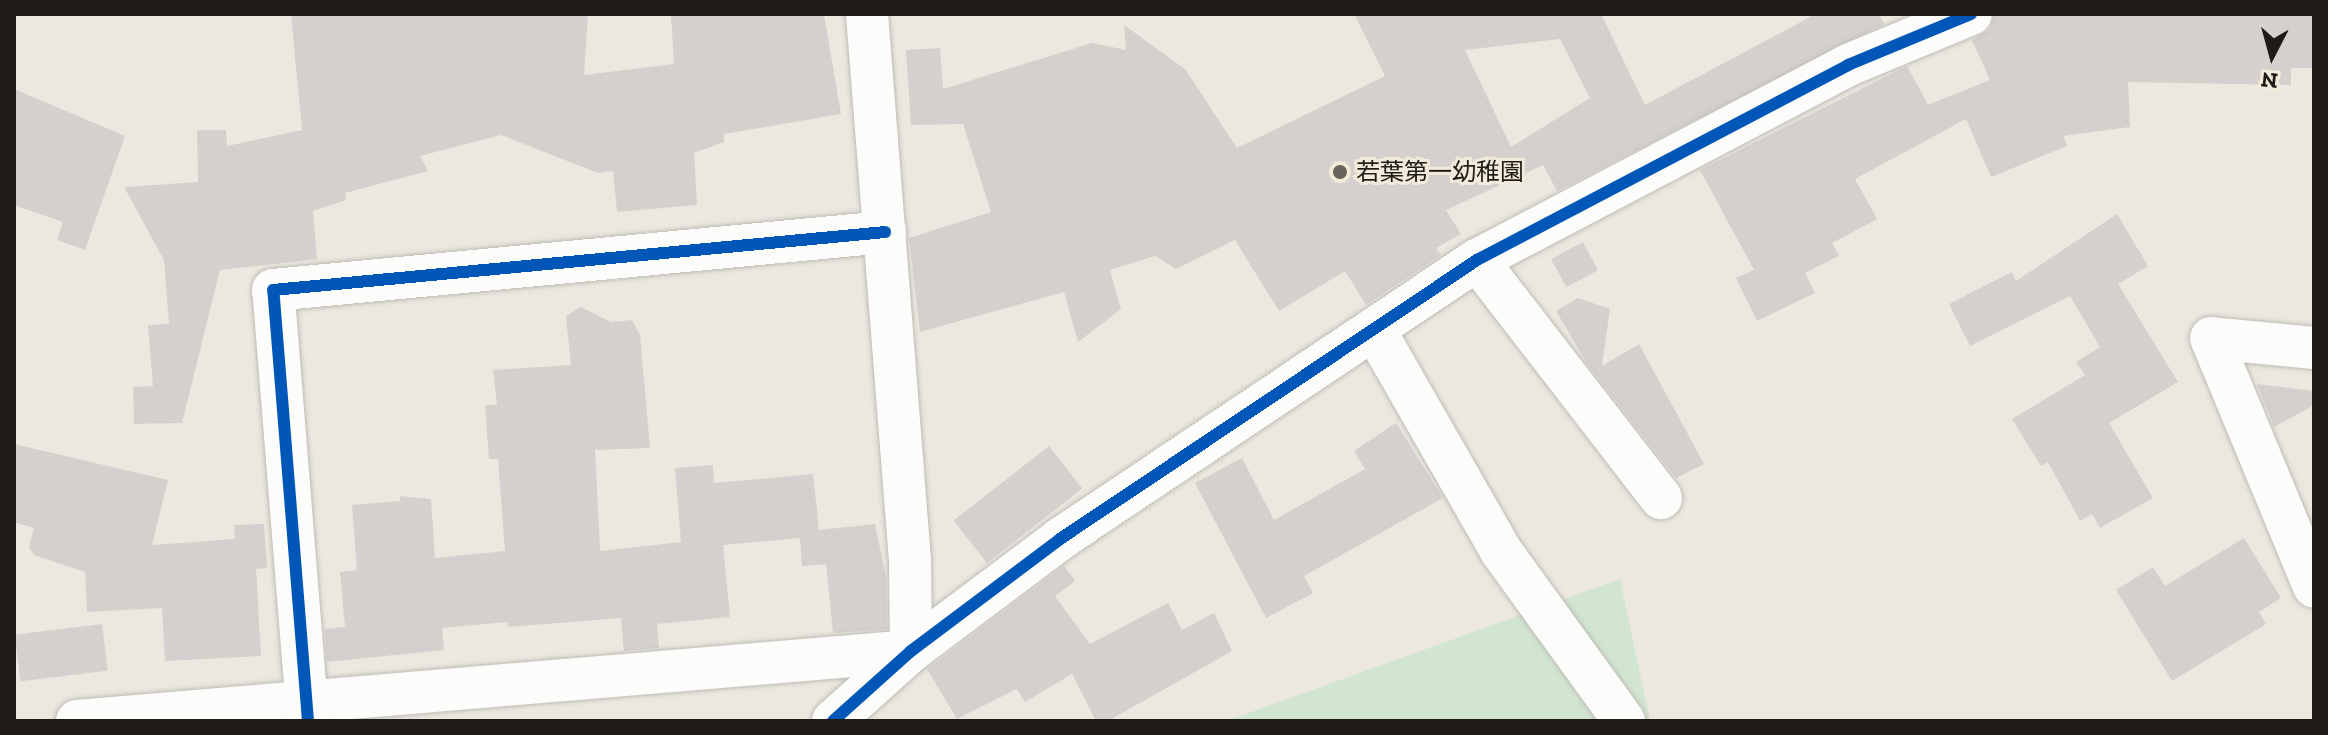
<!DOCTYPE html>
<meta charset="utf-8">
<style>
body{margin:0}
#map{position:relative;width:2328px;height:735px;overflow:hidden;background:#ece8e0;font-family:"Zilla Slab","Noto Sans JP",serif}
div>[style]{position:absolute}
.green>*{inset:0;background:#d1e5d1}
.building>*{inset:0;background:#d5d0cd;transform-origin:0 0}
.roads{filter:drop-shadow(0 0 2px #bfbcb6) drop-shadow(0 0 2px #bfbcb6)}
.minor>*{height:42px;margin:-21px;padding:0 21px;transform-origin:21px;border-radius:21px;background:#fcfcfa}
.cycleway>*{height:12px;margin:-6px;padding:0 6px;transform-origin:6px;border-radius:6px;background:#0057b8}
.dots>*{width:22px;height:22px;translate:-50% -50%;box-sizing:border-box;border:4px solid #f2eada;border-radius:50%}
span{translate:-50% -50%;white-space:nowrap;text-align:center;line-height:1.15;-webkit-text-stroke:6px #f2eada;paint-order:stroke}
.poi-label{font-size:24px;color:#1f1c17}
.left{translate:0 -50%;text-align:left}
.frame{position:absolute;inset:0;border:16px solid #1f1c17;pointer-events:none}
.north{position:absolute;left:2232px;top:16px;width:80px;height:80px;-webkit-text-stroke:6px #f2eada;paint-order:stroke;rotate:186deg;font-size:22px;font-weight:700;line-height:32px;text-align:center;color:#1f1c17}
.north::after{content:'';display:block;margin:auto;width:28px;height:36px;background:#1f1c17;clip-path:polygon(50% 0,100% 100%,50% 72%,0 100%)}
</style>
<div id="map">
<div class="green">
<i style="clip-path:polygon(1620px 579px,1650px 721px,1226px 721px)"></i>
</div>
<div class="building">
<i style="clip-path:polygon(291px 14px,588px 14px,584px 75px,674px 64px,671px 14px,824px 14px,841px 114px,724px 134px,724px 142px,694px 153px,697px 205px,617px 212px,613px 171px,598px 173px,501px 135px,420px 156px,428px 171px,345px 193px,346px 200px,313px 211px,317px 259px,220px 270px,182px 423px,134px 424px,133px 387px,153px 386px,148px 325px,169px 324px,164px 260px,124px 187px,198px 182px,197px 130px,226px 130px,227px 146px,302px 130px)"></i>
<i style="clip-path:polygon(evenodd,1354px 14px,1601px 14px,1645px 105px,1816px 14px,1879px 14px,1884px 24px,1557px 191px,1543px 165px,1446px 210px,1461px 234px,1436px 248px,1441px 255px,1366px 305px,1345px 271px,1279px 311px,1235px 240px,1176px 269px,1155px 256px,1110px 270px,1121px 309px,1078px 342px,1064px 292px,920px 332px,909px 238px,991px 212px,963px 124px,911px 125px,906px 50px,940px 48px,943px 89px,1092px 43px,1126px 50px,1124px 25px,1185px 69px,1237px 148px,1385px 76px,1354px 14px,1560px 39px,1590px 98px,1511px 147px,1465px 50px,1560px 39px)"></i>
<i style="clip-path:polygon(1994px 14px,2314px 14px,2314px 68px,2291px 68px,2291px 85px,2128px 82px,2130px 127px,2063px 136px,2067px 146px,1991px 177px,1966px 119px,1855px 179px,1877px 219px,1832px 243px,1839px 256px,1805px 273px,1815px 293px,1757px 321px,1736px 278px,1754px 270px,1700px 170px,1907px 66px,1928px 105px,1990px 80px,1972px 40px,1990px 29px)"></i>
<i style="clip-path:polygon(14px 89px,125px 136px,85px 250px,57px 240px,63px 222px,14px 205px)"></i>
<i style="clip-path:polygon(2117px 214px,2148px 266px,2118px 284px,2178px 382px,2109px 423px,2153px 498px,2100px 528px,2092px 514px,2080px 521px,2048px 462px,2041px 466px,2012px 419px,2085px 375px,2076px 362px,2100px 347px,2070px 296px,1970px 346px,1949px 304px,2012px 272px,2016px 281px)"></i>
<i style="left:1583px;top:242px;width:32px;height:36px;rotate:62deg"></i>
<i style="clip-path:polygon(1578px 298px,1610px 309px,1602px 366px,1639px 344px,1704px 464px,1676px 478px,1586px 362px,1556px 311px)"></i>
<i style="clip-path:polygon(581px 307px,611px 322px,632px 320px,640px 335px,650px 448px,595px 450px,600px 551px,681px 542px,675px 468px,713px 465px,714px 483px,813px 474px,819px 530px,875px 524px,886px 577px,887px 629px,833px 633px,826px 564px,802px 566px,800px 538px,723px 545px,730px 617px,657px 624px,659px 648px,624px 651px,621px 618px,508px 627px,507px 622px,442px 628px,444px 650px,327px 662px,325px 629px,345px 627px,340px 572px,357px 570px,352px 505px,400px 501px,400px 496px,431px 499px,435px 558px,505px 551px,498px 459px,489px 459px,485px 405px,497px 405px,493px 370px,571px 365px,566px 316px)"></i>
<i style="clip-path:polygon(2257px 384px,2314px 391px,2314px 405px,2274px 427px)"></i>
<i style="clip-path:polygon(1396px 423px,1443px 498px,1304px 576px,1313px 593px,1266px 618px,1195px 483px,1242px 458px,1274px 520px,1365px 469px,1354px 451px)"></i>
<i style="clip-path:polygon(14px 444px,168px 480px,152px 545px,235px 539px,234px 525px,264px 524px,267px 568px,256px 569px,261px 656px,165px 661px,162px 608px,87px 612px,85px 572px,34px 555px,29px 547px,34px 528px,14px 522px)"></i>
<i style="left:1049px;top:446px;width:54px;height:121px;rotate:52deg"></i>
<i style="clip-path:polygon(2244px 538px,2281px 598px,2259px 612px,2266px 624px,2172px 681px,2116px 590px,2153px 567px,2165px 586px)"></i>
<i style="clip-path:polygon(1064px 566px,1075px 581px,1055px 596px,1090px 644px,1168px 603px,1182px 630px,1214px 613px,1232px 651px,1108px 721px,1096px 721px,1072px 674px,1025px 702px,1017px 689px,957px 719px,927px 669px)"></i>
<i style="left:102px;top:624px;width:47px;height:88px;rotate:83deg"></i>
</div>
<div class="roads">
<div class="minor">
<i style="left:867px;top:14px;width:548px;rotate:85.5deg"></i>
<i style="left:910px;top:560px;width:91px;rotate:89.4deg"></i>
<i style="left:1477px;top:260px;width:301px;rotate:52.3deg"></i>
<i style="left:1374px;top:329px;width:256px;rotate:60.2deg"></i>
<i style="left:1501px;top:551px;width:210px;rotate:54.1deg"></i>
<i style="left:2314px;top:348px;width:103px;rotate:-174.5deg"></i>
<i style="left:2211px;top:338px;width:269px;rotate:67.5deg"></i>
<i style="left:77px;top:721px;width:837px;rotate:-4.8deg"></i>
<i style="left:308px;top:721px;width:432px;rotate:-94.6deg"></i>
<i style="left:273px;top:290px;width:615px;rotate:-5.41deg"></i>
<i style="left:833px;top:721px;width:105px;rotate:-41.9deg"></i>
<i style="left:911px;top:651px;width:186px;rotate:-36.9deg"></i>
<i style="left:1060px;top:539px;width:502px;rotate:-33.79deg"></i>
<i style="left:1477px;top:260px;width:419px;rotate:-27.7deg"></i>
<i style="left:1848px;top:65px;width:133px;rotate:-22.5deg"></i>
</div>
</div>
<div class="cycleway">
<i style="left:308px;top:721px;width:432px;rotate:-94.6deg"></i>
<i style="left:273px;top:290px;width:615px;rotate:-5.41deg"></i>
<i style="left:833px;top:721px;width:105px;rotate:-41.9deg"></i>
<i style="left:911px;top:651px;width:186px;rotate:-36.9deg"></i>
<i style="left:1060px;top:539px;width:502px;rotate:-33.79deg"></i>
<i style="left:1477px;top:260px;width:419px;rotate:-27.7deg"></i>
<i style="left:1848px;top:65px;width:133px;rotate:-22.5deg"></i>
</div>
<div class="dots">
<i style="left:1340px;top:172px;background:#67635d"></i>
</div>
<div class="poi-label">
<span class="left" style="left:1356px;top:172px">若葉第一幼稚園</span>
</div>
<div class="frame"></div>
<div class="north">N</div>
</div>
